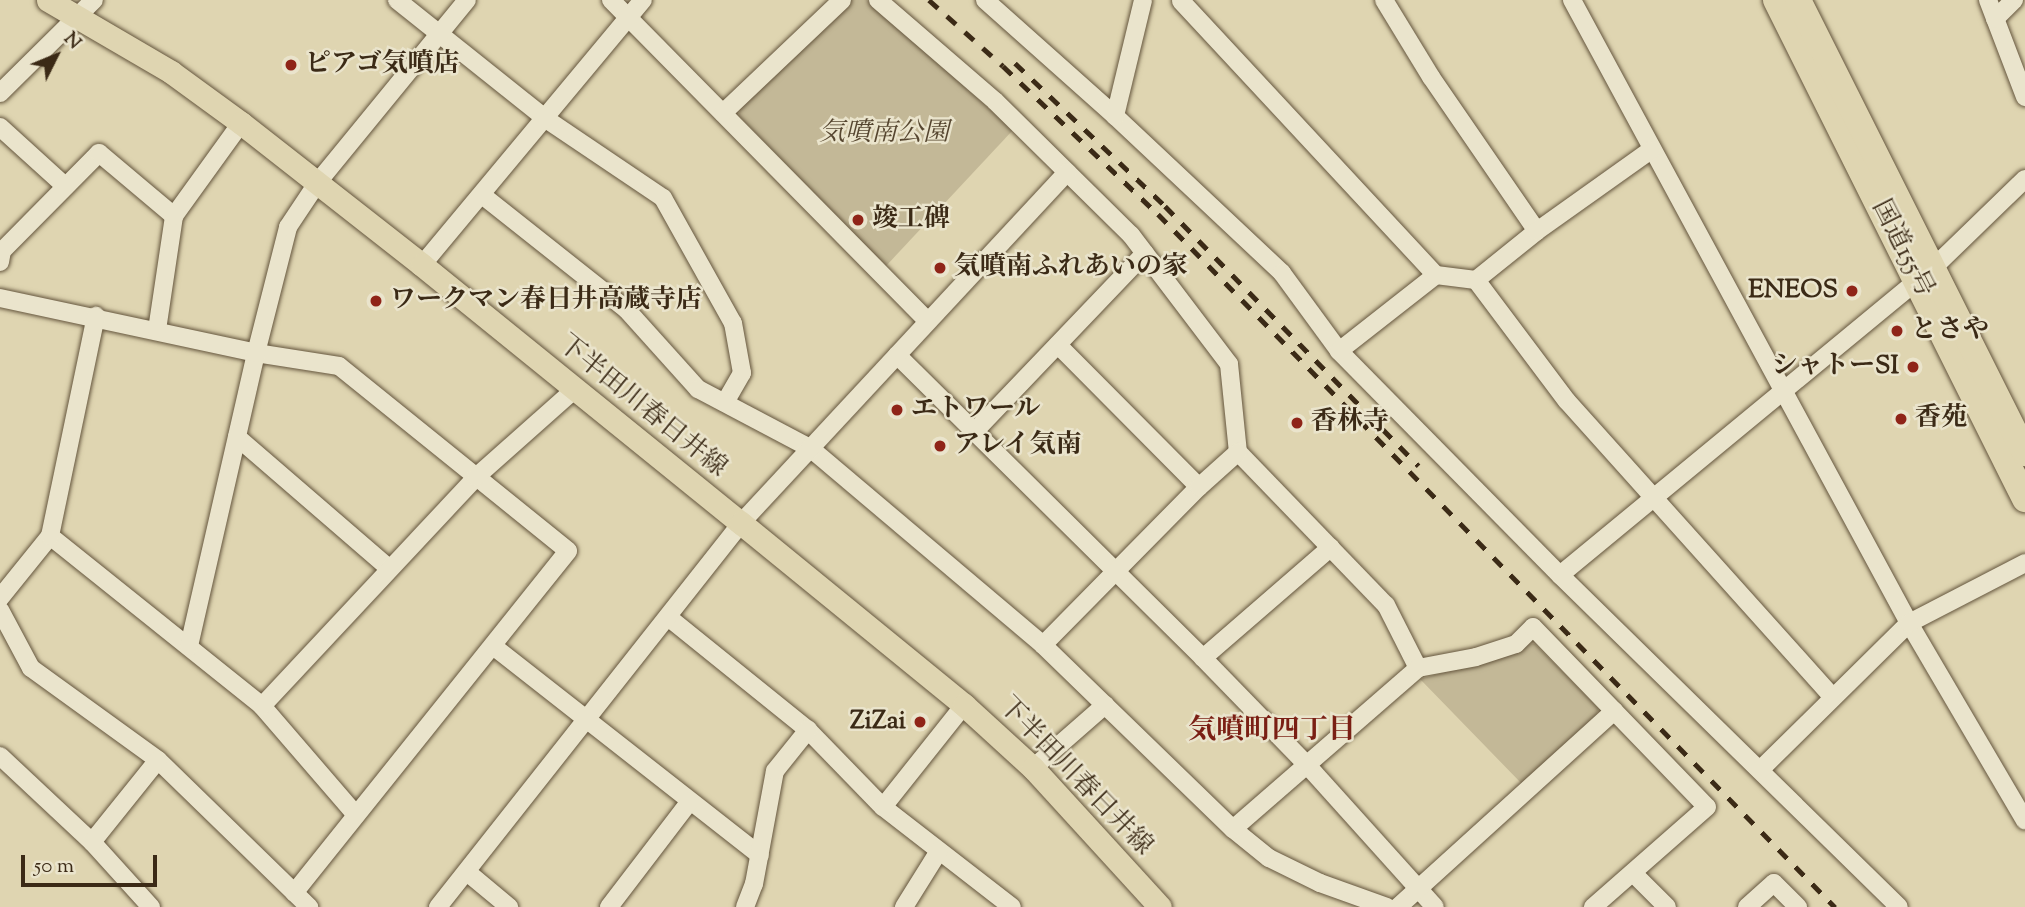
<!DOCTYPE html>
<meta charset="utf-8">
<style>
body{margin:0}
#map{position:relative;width:2025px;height:907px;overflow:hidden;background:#dfd5b1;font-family:"Sorts Mill Goudy","Noto Serif JP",serif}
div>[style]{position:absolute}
.green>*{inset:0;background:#c3b897}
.roads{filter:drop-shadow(0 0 2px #64553d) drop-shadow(0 0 2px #64553d)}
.minor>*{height:18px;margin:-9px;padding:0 9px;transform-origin:9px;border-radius:9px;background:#eae4cc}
.major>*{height:23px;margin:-11.5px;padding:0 11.5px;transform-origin:11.5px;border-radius:11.5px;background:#dfd5b1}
.highway>*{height:26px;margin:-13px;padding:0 13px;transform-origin:13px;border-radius:13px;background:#dfd5b1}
.rail>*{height:5px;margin-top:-2.5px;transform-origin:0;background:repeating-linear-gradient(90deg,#3b2a16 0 12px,transparent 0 24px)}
.dots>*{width:19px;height:19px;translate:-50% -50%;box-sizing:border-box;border:4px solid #eae4cc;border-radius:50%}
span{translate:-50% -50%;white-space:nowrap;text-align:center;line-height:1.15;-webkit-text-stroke:5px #eae4cc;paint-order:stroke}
.poi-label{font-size:26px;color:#3b2a16;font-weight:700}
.left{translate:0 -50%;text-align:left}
.right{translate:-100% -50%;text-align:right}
.park-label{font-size:26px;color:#564630;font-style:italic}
.street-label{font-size:26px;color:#3b2a16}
.neighbourhood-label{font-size:28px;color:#7a1f14;font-weight:700}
.north{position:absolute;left:21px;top:21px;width:70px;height:70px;-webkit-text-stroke:5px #eae4cc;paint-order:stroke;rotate:47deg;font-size:19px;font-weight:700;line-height:28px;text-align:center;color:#3b2a16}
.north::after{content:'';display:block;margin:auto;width:24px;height:32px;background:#3b2a16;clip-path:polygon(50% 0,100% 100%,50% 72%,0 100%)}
.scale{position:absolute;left:21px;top:855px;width:136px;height:32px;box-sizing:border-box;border:4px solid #3b2a16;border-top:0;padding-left:9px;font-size:21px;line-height:24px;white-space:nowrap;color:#3b2a16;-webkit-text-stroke:5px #eae4cc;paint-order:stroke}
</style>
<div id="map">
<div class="green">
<i style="clip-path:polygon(850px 0,867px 0,1013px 130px,886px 266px,739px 116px,740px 108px)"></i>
<i style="clip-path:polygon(1527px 643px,1535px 644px,1598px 708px,1597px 716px,1522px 784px,1420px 679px,1517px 652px)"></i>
</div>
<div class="roads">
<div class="minor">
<i style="left:397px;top:0;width:191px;rotate:38.6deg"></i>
<i style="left:546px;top:119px;width:141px;rotate:34deg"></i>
<i style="left:663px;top:198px;width:143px;rotate:60.8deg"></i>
<i style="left:733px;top:323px;width:51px;rotate:79.8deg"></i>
<i style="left:742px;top:373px;width:34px;rotate:120deg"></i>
<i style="left:611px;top:0;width:451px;rotate:45.4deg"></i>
<i style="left:878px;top:0;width:155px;rotate:40.8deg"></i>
<i style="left:995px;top:101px;width:191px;rotate:44.6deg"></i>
<i style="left:1131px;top:235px;width:162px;rotate:52.8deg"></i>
<i style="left:1229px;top:364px;width:88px;rotate:84.2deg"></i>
<i style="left:1238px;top:452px;width:213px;rotate:46deg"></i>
<i style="left:1386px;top:605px;width:71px;rotate:63.1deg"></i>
<i style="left:985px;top:0;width:174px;rotate:41.7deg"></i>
<i style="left:1115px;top:116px;width:229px;rotate:43.2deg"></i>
<i style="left:1282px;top:273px;width:97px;rotate:53.8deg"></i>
<i style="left:1339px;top:351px;width:315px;rotate:45.4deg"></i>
<i style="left:1560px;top:575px;width:474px;rotate:44.4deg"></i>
<i style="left:1384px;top:0;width:90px;rotate:58.6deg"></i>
<i style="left:1431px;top:77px;width:187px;rotate:55.5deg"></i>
<i style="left:1572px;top:0;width:708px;rotate:61.59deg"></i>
<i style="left:1909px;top:623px;width:229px;rotate:59.6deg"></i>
<i style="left:1988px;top:0;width:104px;rotate:69.1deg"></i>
<i style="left:1181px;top:1px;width:374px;rotate:47.1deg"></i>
<i style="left:1995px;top:19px;width:27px;rotate:-45deg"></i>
<i style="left:0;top:93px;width:132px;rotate:-44.7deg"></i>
<i style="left:723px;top:113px;width:164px;rotate:-43.5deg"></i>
<i style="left:1115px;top:116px;width:119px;rotate:-76.4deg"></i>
<i style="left:0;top:127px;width:88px;rotate:42.2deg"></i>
<i style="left:482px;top:195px;width:184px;rotate:38.4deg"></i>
<i style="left:626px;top:309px;width:108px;rotate:48deg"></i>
<i style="left:698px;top:389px;width:127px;rotate:27.8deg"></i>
<i style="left:810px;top:448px;width:305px;rotate:40.2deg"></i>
<i style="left:1043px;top:645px;width:264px;rotate:44.1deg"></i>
<i style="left:1233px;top:829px;width:46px;rotate:38.9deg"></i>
<i style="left:1269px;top:858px;width:57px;rotate:26.1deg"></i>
<i style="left:1320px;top:883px;width:71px;rotate:19.7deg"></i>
<i style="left:0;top:262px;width:11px;rotate:-80deg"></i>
<i style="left:2px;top:251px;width:138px;rotate:-45.3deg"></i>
<i style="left:99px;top:153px;width:98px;rotate:40deg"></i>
<i style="left:422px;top:265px;width:345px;rotate:-50.2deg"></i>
<i style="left:1476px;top:280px;width:151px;rotate:53.1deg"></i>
<i style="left:1567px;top:401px;width:398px;rotate:48.1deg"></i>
<i style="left:0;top:298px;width:262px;rotate:12.1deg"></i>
<i style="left:256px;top:353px;width:84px;rotate:8.9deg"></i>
<i style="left:339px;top:366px;width:294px;rotate:38.9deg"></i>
<i style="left:568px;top:551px;width:438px;rotate:128.7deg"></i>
<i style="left:157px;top:330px;width:115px;rotate:-81.5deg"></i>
<i style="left:174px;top:216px;width:115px;rotate:-54.2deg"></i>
<i style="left:1058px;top:345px;width:200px;rotate:45.2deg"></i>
<i style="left:1339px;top:351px;width:123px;rotate:-38.1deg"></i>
<i style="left:1436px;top:275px;width:40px;rotate:7.1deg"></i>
<i style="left:1476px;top:280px;width:78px;rotate:-38.8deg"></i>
<i style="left:1537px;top:231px;width:140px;rotate:-35.4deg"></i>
<i style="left:897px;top:355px;width:431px;rotate:44.7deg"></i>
<i style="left:1203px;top:658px;width:149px;rotate:45.8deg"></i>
<i style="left:1307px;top:765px;width:191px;rotate:48deg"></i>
<i style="left:975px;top:431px;width:246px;rotate:-46.3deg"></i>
<i style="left:237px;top:437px;width:201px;rotate:40.8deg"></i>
<i style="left:50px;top:536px;width:272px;rotate:38.7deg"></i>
<i style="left:262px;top:706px;width:144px;rotate:49.2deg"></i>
<i style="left:1560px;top:575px;width:483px;rotate:-39.5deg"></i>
<i style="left:1933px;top:268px;width:128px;rotate:-44.1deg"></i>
<i style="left:0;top:598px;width:80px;rotate:-51.1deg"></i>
<i style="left:50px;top:536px;width:225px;rotate:-78.2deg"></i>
<i style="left:0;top:610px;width:66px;rotate:61.9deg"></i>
<i style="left:31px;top:668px;width:157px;rotate:35.9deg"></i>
<i style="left:158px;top:760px;width:211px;rotate:44.2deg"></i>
<i style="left:668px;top:617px;width:180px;rotate:38.9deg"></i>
<i style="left:808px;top:730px;width:107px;rotate:45.8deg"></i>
<i style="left:883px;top:807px;width:163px;rotate:37.8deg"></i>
<i style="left:1043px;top:645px;width:222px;rotate:-45.4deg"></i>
<i style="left:1199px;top:487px;width:52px;rotate:-41.9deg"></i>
<i style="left:189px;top:646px;width:301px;rotate:-77.1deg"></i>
<i style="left:256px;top:353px;width:130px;rotate:-75.7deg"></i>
<i style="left:288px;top:227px;width:54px;rotate:-56.3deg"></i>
<i style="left:318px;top:182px;width:235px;rotate:-50.7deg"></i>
<i style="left:493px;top:646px;width:339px;rotate:38.1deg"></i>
<i style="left:1203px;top:658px;width:169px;rotate:-40.9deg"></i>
<i style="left:262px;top:706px;width:313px;rotate:-46.9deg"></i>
<i style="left:476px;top:477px;width:132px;rotate:-41.6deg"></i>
<i style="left:0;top:756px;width:126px;rotate:43.1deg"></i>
<i style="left:92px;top:842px;width:88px;rotate:47.8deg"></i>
<i style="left:1033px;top:768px;width:96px;rotate:-41.2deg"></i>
<i style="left:1760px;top:770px;width:209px;rotate:-44.6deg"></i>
<i style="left:1909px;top:623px;width:131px;rotate:-27.3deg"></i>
<i style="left:883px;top:807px;width:130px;rotate:-51.5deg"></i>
<i style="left:1233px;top:829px;width:245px;rotate:-41deg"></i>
<i style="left:1418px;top:668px;width:59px;rotate:-10.7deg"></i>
<i style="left:1476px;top:657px;width:42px;rotate:-18deg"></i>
<i style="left:1516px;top:644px;width:24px;rotate:-45deg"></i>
<i style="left:1533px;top:627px;width:250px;rotate:46deg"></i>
<i style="left:1707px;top:807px;width:152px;rotate:138.7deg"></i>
<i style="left:92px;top:842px;width:105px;rotate:-51.2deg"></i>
<i style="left:467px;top:872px;width:55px;rotate:39.8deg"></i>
<i style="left:1633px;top:873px;width:48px;rotate:45deg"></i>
<i style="left:438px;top:907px;width:489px;rotate:-51.7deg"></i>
<i style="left:741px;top:523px;width:479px;rotate:-47.1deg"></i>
<i style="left:609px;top:907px;width:133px;rotate:-52.6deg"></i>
<i style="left:745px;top:907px;width:25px;rotate:-69deg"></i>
<i style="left:754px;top:884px;width:115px;rotate:-79.5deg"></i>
<i style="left:775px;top:771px;width:53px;rotate:-51.2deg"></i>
<i style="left:904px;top:907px;width:66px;rotate:-58deg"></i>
<i style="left:1398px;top:907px;width:292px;rotate:-42.2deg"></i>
<i style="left:1747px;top:907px;width:36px;rotate:-42deg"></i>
<i style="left:1774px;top:883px;width:34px;rotate:45deg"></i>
</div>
<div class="major">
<i style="left:48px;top:0;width:143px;rotate:30.3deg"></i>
<i style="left:171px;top:72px;width:87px;rotate:36.1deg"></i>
<i style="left:241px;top:123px;width:230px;rotate:38.1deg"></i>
<i style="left:422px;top:265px;width:410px;rotate:39deg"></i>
<i style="left:741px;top:523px;width:288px;rotate:39.2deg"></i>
<i style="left:964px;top:705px;width:93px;rotate:42.4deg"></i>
<i style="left:1033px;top:768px;width:188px;rotate:47.6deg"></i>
</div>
<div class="highway">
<i style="left:1776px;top:0;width:558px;rotate:63.48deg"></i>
<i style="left:1798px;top:0;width:507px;rotate:63.38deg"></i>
</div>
</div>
<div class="rail">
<i style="left:929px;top:0;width:99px;rotate:41.7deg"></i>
<i style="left:1003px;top:66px;width:214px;rotate:43.7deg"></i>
<i style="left:1158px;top:214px;width:969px;rotate:45.67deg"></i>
<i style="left:1015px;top:63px;width:207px;rotate:43.6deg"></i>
<i style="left:1165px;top:206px;width:363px;rotate:45.7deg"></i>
</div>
<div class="dots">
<i style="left:291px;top:65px;background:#8f2418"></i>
<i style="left:858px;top:220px;background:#8f2418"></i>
<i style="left:940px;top:268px;background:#8f2418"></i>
<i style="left:1852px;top:291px;background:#8f2418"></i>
<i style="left:376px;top:301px;background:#8f2418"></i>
<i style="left:1897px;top:331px;background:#8f2418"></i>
<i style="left:1913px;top:367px;background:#8f2418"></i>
<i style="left:897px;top:410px;background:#8f2418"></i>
<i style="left:1901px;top:419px;background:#8f2418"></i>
<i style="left:1297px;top:423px;background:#8f2418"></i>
<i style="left:940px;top:446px;background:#8f2418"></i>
<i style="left:920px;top:722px;background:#8f2418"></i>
</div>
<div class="poi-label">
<span class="left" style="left:305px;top:65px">ピアゴ気噴店</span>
<span class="left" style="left:872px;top:220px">竣工碑</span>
<span class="left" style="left:954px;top:268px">気噴南ふれあいの家</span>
<span class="right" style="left:1838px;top:291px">ENEOS</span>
<span class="left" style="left:390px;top:301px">ワークマン春日井高蔵寺店</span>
<span class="left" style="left:1911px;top:331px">とさや</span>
<span class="right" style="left:1899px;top:367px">シャトーSI</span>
<span class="left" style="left:911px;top:410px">エトワール</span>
<span class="left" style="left:1915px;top:419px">香苑</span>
<span class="left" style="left:1311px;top:423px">香林寺</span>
<span class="left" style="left:954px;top:446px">アレイ気南</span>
<span class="right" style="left:906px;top:722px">ZiZai</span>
</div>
<div class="park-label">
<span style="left:884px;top:134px">気噴南公園</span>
</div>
<div class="street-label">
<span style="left:1902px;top:249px;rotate:63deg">国道155号</span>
<span style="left:642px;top:407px;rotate:39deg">下半田川春日井線</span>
<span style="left:1075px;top:777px;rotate:46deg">下半田川春日井線</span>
</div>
<div class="neighbourhood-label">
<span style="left:1272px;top:731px">気噴町四丁目</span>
</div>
<div class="north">N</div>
<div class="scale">50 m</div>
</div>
